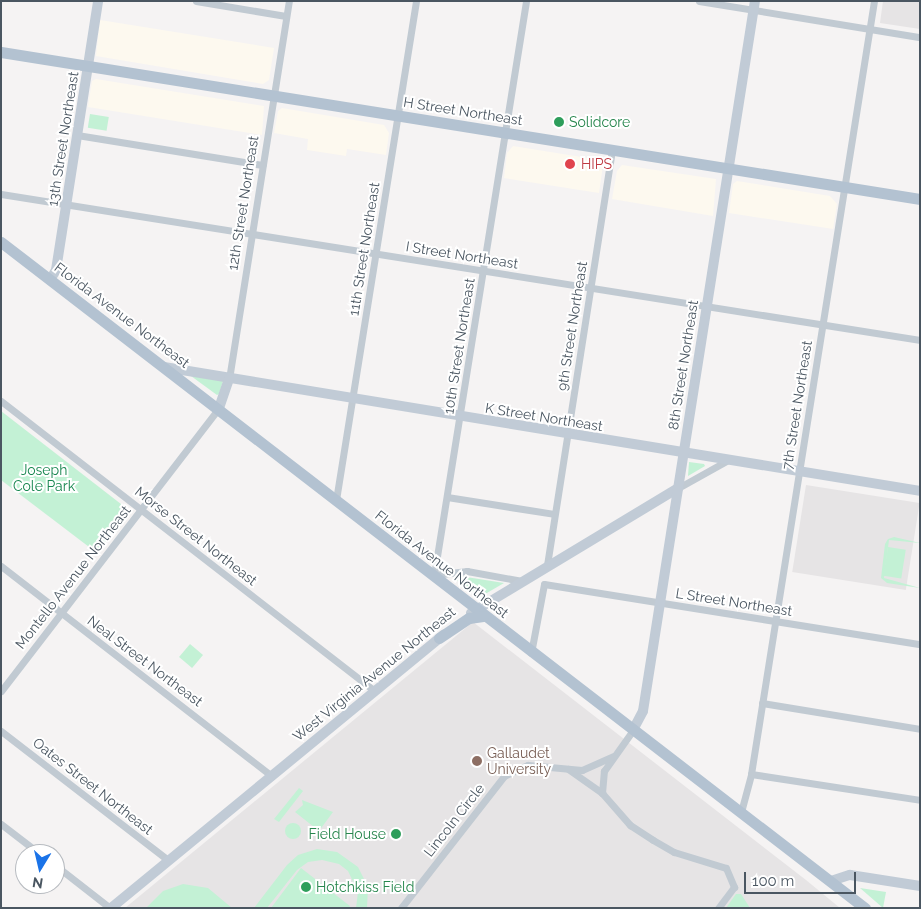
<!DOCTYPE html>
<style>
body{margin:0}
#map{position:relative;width:921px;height:909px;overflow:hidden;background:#f5f3f3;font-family:Raleway,sans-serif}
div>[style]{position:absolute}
.commercial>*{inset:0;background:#fdf9ef}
.education>*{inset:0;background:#e6e4e5;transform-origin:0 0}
.green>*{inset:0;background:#c3f1d5;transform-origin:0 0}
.round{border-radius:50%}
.street>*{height:7px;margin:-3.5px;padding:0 3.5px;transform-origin:3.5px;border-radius:3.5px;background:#c1cad2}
.secondary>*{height:10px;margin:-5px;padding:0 5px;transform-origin:5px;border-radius:5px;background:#c1cbd6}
.primary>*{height:11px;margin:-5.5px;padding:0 5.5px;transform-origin:5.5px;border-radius:5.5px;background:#b3c2d1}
.dots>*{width:14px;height:14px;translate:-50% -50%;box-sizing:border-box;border:2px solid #fff;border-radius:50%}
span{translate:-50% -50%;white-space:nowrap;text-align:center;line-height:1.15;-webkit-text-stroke:4px #fff;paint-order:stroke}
.street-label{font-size:14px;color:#4a5661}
.leisure-label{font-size:14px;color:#27864d}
.left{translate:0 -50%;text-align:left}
.right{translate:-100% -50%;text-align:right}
.health-label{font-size:14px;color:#be3a42}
.park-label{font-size:14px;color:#17864f}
.education-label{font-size:14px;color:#785e54}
.frame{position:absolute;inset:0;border:2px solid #4a5661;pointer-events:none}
.north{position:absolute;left:15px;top:844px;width:50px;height:50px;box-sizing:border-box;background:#fff;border:1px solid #b7bbc0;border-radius:50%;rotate:189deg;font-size:14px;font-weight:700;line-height:20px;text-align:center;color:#4a5661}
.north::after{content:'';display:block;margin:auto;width:18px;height:22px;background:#1a73e8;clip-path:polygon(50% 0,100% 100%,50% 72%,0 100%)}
.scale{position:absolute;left:744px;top:872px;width:112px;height:22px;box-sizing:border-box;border:2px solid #4a5661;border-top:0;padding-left:6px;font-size:15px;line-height:18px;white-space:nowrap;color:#4a5661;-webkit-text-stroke:4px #fff;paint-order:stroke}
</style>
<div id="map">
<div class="commercial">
<i style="clip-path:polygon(100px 20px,274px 48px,269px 80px,263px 84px,96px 56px)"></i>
<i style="clip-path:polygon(96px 79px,264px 106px,262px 135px,88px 107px,92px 81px)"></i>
<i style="clip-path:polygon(282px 108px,384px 125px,389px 133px,386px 155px,347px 149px,346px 156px,307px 150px,308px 139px,274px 133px,278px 111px)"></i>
<i style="clip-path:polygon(513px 146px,600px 160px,603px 165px,599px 193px,504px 178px,507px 153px)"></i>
<i style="clip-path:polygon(622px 165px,716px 179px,713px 216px,612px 199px,617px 171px)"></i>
<i style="clip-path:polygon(737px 181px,830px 196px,837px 204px,833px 229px,729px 213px,733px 184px)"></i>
</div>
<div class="education">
<i style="clip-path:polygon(883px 1px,920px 1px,920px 29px,880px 23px)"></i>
<i style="left:806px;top:485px;width:115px;height:88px;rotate:9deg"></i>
<i style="clip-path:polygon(473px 622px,806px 880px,840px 908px,125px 908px)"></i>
</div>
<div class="green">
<i style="left:90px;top:114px;width:19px;height:14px;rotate:9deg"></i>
<i style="clip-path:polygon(191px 376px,223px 381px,219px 394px,217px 395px)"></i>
<i style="clip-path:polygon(1px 411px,130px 511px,97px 553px,1px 480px)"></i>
<i style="clip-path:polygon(689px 462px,704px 464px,705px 466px,688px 476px)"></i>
<i style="clip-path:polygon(894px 537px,920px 543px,889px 540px,884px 578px,920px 588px,887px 583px,881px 578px,885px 544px,888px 539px)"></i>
<i style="left:888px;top:547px;width:18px;height:29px;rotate:9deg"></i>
<i style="clip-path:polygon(460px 576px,504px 583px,480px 597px,455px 579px)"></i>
<i style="left:190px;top:644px;width:17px;height:17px;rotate:40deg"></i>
<i style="clip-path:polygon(299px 788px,303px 791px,279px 822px,274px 819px)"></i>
<i style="clip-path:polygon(302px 800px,333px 812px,319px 831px,295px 812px,303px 805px)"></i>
<i class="round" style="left:285px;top:823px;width:16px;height:16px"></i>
<i style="clip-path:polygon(317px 849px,337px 852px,358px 867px,368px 887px,367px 908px,356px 908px,358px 892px,348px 871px,339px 864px,322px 860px,308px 862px,297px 870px,267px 908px,254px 908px,287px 865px,298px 855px)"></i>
<i style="clip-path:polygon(301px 868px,350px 906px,349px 908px,271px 908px)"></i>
<i style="clip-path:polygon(183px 884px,208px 888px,232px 908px,146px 908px,163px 891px)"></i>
<i style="clip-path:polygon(860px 888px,886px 892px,883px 908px)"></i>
<i style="clip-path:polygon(736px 894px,741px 894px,750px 908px,726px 908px)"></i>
</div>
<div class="street">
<i style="left:196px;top:1px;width:91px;rotate:9.5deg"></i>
<i style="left:699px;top:1px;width:224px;rotate:9.3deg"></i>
<i style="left:77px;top:135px;width:188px;rotate:9.2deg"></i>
<i style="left:1px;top:194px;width:931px;rotate:9.03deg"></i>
<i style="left:229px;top:379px;width:383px;rotate:-81deg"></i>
<i style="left:1px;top:401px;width:473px;rotate:37.8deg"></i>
<i style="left:678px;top:488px;width:57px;rotate:-29.2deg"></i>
<i style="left:447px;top:497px;width:108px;rotate:9deg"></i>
<i style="left:336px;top:500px;width:505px;rotate:-80.89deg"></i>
<i style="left:547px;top:565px;width:420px;rotate:-81.1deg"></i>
<i style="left:1px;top:566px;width:343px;rotate:37.8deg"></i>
<i style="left:522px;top:581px;width:56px;rotate:-169.7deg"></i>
<i style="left:467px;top:571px;width:33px;rotate:173deg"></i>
<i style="left:434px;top:575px;width:581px;rotate:-80.89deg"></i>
<i style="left:531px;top:653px;width:70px;rotate:-79.3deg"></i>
<i style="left:544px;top:584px;width:381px;rotate:9.1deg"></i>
<i style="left:1px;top:691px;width:357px;rotate:-52.4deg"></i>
<i style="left:762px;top:703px;width:160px;rotate:9.3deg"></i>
<i style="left:1px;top:731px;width:212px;rotate:37.7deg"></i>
<i style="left:568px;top:769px;width:42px;rotate:35.2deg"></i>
<i style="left:602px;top:793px;width:43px;rotate:48.8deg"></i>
<i style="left:630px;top:825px;width:27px;rotate:33deg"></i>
<i style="left:653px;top:840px;width:24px;rotate:30deg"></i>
<i style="left:674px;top:852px;width:54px;rotate:17.1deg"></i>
<i style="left:726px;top:868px;width:21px;rotate:67deg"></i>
<i style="left:734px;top:887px;width:26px;rotate:127deg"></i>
<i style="left:751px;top:774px;width:171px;rotate:8.7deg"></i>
<i style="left:602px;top:793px;width:22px;rotate:-85deg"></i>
<i style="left:604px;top:771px;width:50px;rotate:-54.7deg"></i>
<i style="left:741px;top:812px;width:39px;rotate:-75deg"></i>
<i style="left:751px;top:774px;width:783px;rotate:-80.96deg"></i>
<i style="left:1px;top:824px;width:49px;rotate:37.6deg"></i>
<i style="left:55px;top:865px;width:70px;rotate:38deg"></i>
<i style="left:401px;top:908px;width:167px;rotate:-52deg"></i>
<i style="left:504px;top:776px;width:26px;rotate:-25deg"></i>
<i style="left:528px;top:765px;width:54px;rotate:5.3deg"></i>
<i style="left:582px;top:770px;width:34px;rotate:-24deg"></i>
</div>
<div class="secondary">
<i style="left:50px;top:280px;width:12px;rotate:-59deg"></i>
<i style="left:56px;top:270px;width:272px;rotate:-81.1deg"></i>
<i style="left:164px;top:367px;width:766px;rotate:9.31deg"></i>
<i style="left:219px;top:408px;width:31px;rotate:-71deg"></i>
<i style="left:471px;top:613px;width:242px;rotate:-31.1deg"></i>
<i style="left:633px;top:730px;width:21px;rotate:-62deg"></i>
<i style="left:643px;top:711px;width:719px;rotate:-81.04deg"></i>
<i style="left:831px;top:881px;width:20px;rotate:-18deg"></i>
<i style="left:850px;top:875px;width:71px;rotate:8.9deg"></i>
<i style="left:111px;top:908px;width:431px;rotate:-39.4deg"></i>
</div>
<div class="primary">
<i style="left:1px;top:52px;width:931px;rotate:9.09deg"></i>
<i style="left:1px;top:242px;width:1091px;rotate:37.63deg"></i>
<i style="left:439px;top:638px;width:36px;rotate:-34deg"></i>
<i style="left:469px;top:618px;width:14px;rotate:-8deg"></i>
</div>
<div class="dots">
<i style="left:559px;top:122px;background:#2e9e5b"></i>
<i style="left:570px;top:164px;background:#e0444e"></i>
<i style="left:477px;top:761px;background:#8d6e63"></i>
<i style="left:396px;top:834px;background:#2e9e5b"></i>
<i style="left:306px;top:887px;background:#2e9e5b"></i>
</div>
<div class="street-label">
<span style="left:463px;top:111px;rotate:9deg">H Street Northeast</span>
<span style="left:63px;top:139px;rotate:-81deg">13th Street Northeast</span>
<span style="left:243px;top:203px;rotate:-81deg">12th Street Northeast</span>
<span style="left:364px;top:249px;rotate:-81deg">11th Street Northeast</span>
<span style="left:462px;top:255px;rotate:9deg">I Street Northeast</span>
<span style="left:122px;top:315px;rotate:37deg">Florida Avenue Northeast</span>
<span style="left:572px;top:326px;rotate:-81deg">9th Street Northeast</span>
<span style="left:459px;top:346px;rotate:-81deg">10th Street Northeast</span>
<span style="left:683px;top:365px;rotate:-81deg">8th Street Northeast</span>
<span style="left:797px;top:405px;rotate:-81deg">7th Street Northeast</span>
<span style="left:544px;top:417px;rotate:9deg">K Street Northeast</span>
<span style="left:196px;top:536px;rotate:38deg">Morse Street Northeast</span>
<span style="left:442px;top:564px;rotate:38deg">Florida Avenue Northeast</span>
<span style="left:73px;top:577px;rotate:-52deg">Montello Avenue Northeast</span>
<span style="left:734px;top:602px;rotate:9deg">L Street Northeast</span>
<span style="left:145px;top:661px;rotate:37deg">Neal Street Northeast</span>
<span style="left:374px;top:674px;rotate:-39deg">West Virginia Avenue Northeast</span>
<span style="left:93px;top:786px;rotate:38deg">Oates Street Northeast</span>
<span style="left:454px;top:820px;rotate:-52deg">Lincoln Circle</span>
</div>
<div class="leisure-label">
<span class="left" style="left:569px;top:122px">Solidcore</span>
<span class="right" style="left:386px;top:834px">Field House</span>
<span class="left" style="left:316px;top:887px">Hotchkiss Field</span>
</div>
<div class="health-label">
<span class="left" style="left:581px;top:164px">HIPS</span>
</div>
<div class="park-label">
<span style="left:44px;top:478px">Joseph<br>Cole Park</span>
</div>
<div class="education-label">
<span class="left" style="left:487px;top:761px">Gallaudet<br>University</span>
</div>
<div class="frame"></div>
<div class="north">N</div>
<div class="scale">100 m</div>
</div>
